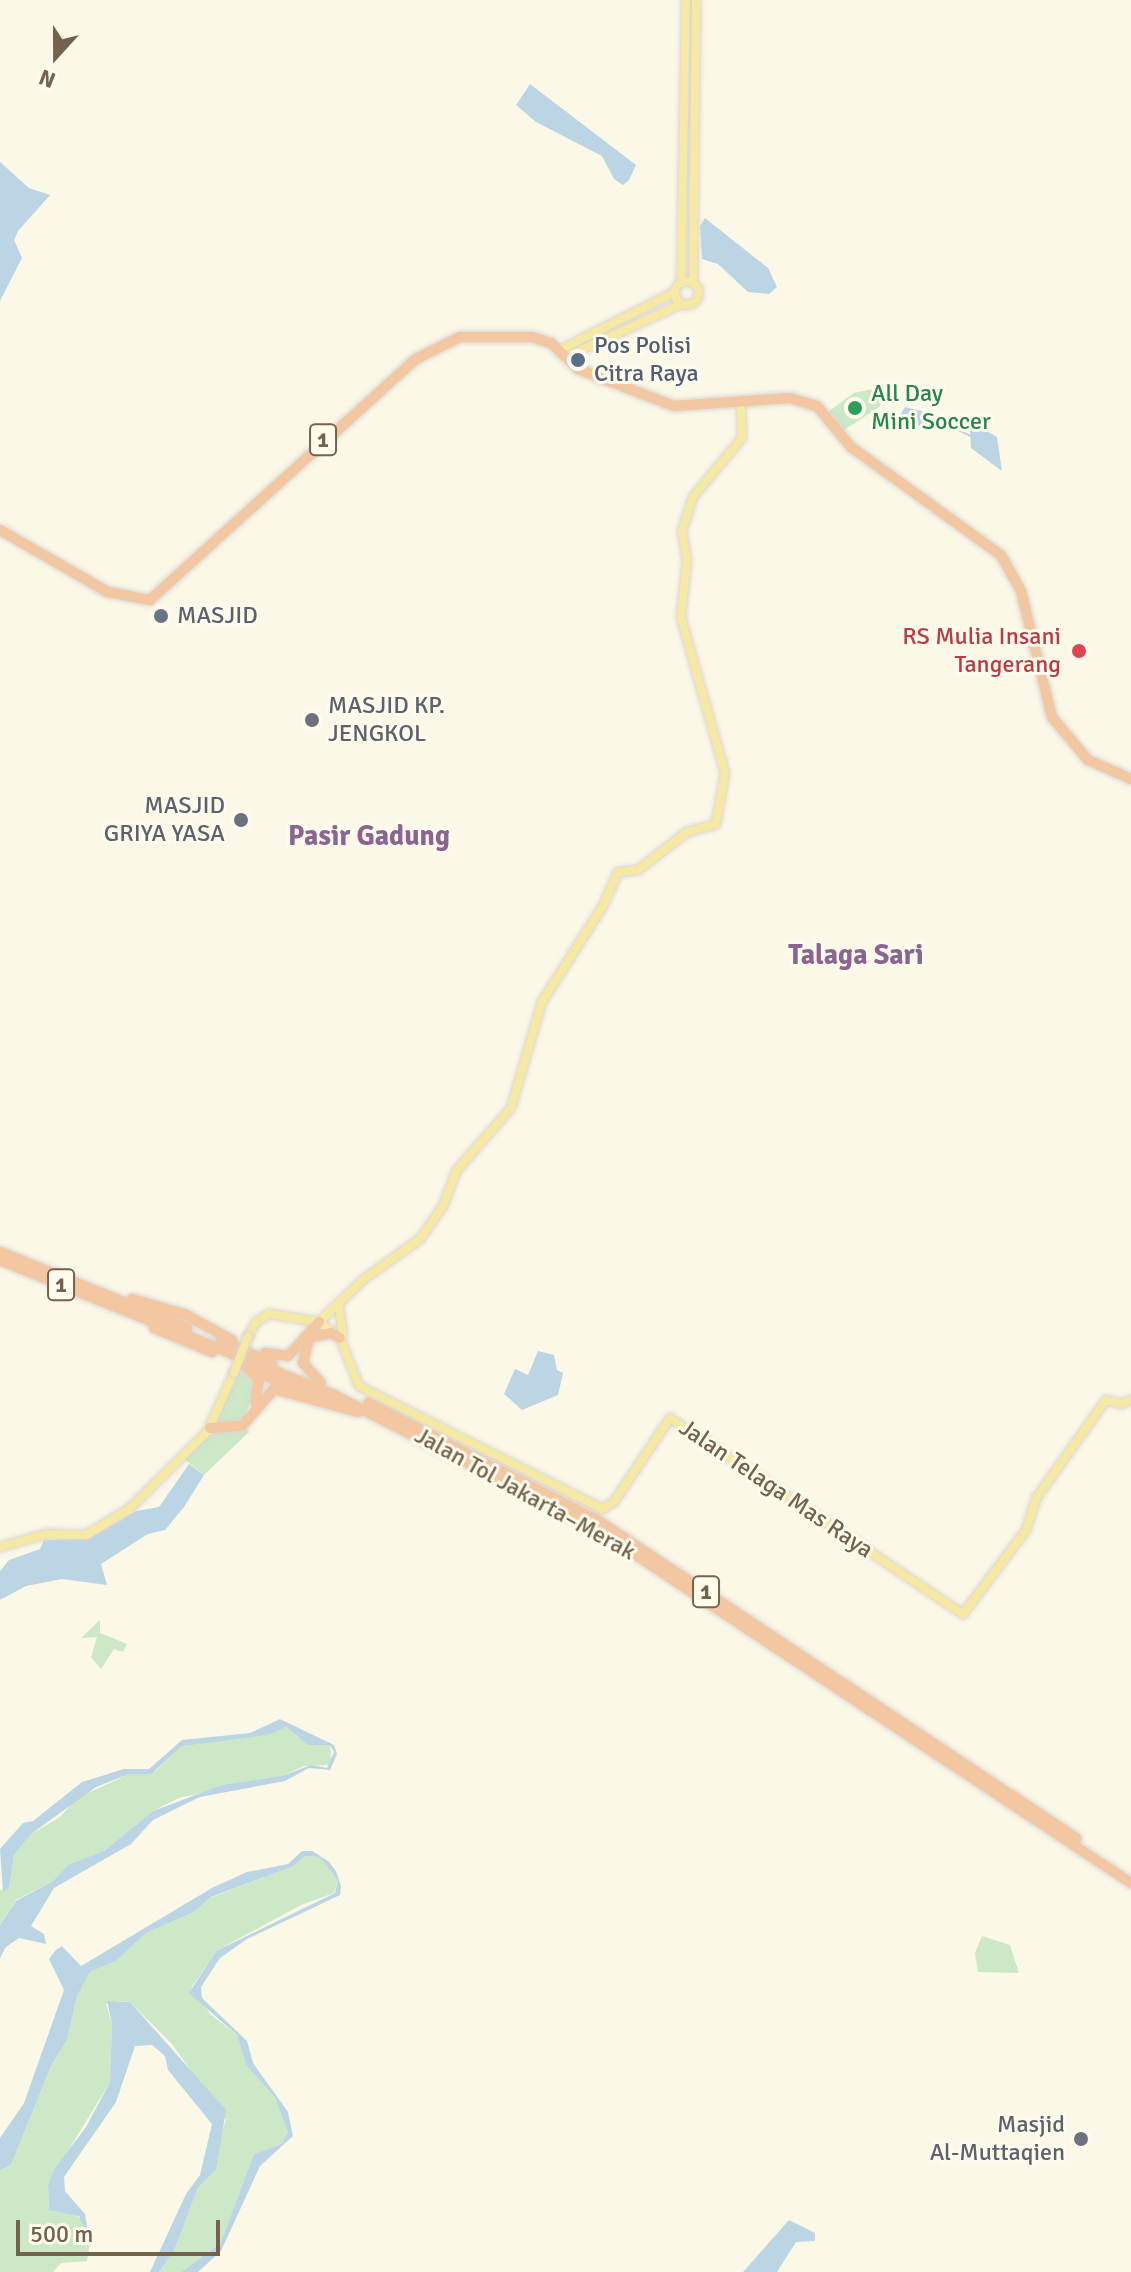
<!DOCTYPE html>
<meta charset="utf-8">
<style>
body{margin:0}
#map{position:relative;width:1131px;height:2272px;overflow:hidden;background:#fbf8e7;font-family:Signika,sans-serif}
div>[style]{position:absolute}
.green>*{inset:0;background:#cce8c6}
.water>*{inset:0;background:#bcd5e4}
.stream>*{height:2px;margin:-1px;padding:0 1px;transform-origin:1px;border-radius:1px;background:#bcd5e4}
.roads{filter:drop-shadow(0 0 2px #dbd6d0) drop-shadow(0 0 2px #dbd6d0)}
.major>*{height:8px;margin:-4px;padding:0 4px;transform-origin:4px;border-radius:4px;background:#f6e9a3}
.major>.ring{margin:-4px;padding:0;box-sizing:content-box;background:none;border:8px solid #f6e9a3;border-radius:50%}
.highway>*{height:10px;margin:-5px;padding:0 5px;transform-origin:5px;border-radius:5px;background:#f2c7a1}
.bridges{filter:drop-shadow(0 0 2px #dbd6d0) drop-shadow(0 0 2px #dbd6d0)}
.major-bridge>*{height:8px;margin:-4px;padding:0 4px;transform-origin:4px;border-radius:4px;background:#f6e9a3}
.dots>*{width:22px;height:22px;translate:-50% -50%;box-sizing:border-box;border:4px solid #fefbed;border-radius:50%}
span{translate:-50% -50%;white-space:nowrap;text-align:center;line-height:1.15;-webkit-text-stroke:6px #fefbed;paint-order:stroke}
.shield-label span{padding:2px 6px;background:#fefbed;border:2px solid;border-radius:6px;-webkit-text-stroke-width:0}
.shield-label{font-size:22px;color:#73634c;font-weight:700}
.service-label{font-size:24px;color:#4e5e75}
.left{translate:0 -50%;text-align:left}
.leisure-label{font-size:24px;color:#27864d}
.worship-label{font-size:24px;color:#5b616d}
.right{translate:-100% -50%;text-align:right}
.health-label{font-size:24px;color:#be3a42}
.street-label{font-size:24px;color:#73634c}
.quarter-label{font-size:28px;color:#8b648f;font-weight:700}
.north{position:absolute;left:16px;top:16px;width:80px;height:80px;-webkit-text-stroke:6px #fefbed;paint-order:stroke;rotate:201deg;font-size:22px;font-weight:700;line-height:32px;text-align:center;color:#73634c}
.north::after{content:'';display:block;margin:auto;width:28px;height:36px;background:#73634c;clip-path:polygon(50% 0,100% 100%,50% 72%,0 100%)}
.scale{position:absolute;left:16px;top:2220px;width:204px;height:36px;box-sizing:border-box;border:4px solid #73634c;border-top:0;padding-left:10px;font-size:24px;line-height:28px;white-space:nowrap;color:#73634c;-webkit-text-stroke:6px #fefbed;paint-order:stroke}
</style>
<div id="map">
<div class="green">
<i style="clip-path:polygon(873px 389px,881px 406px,844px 430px,829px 411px,854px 393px)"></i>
<i style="clip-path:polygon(234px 1363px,257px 1386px,242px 1422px,249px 1432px,204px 1475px,183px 1458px,205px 1430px)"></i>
<i style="clip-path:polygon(100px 1620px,100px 1633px,127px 1644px,123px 1652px,114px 1649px,101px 1669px,91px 1657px,97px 1637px,81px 1638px)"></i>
<i style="clip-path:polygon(286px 1727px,299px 1738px,330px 1745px,332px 1765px,304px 1766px,282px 1776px,179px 1798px,153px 1811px,105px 1850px,68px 1865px,53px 1881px,16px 1900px,0 1925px,0 1890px,9px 1889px,14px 1855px,31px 1834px,60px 1817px,77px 1798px,129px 1774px,155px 1771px,182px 1746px)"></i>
<i style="clip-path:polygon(305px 1856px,320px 1857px,329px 1864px,338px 1880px,334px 1893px,301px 1905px,216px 1951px,192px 1987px,210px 2014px,237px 2035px,246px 2065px,275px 2098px,288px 2133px,281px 2144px,254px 2154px,220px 2244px,181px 2272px,159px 2272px,174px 2251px,198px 2188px,216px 2170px,217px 2145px,226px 2120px,172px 2044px,130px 2002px,120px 2001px,106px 2004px,112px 2023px,110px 2082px,48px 2184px,49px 2209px,70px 2211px,81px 2219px,90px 2242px,87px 2261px,61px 2263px,53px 2272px,0 2272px,0 2170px,11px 2165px,51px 2066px,67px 2040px,77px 1996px,90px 1972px,116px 1961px,146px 1933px,194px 1912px,210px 1898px,294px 1866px)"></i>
<i style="clip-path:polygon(982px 1936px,1010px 1945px,1019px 1973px,978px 1972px,975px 1953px)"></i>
</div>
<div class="water">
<i style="clip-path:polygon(530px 84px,636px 165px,629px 180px,623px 185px,614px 179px,602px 156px,536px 122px,516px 105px)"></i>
<i style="clip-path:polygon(0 162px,29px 188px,50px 195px,18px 231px,14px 240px,22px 258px,0 301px)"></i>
<i style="clip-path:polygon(705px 218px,768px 268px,777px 287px,769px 294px,748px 292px,718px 264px,702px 259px,700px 226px)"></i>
<i style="clip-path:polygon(905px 407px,953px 419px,956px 425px,950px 429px,934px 421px,914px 427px,900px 415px)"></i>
<i style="clip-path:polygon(975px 424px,997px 437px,1002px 471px,971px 448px,970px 432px)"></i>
<i style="clip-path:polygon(538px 1351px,554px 1355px,557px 1370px,563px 1373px,558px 1395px,522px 1410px,504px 1394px,515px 1369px,528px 1375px)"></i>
<i style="clip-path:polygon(189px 1464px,204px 1475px,184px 1507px,165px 1530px,148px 1534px,101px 1564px,107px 1585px,62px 1579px,26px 1586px,0 1600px,0 1571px,9px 1560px,40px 1549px,44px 1540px,88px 1539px,136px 1511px,159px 1507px)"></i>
<i style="clip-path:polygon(280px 1719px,334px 1745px,337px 1754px,330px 1770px,309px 1768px,285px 1781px,200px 1797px,153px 1820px,131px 1844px,54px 1888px,31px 1926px,44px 1934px,46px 1944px,19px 1938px,6px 1947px,0 1958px,0 1925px,16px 1901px,53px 1881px,68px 1865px,105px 1850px,153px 1811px,222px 1785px,282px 1776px,311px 1765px,327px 1768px,334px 1752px,330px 1745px,308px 1745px,286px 1727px,268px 1735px,182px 1746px,151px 1774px,129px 1774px,96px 1787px,31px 1834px,14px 1855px,9px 1889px,3px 1892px,0 1849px,23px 1823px,33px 1821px,82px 1782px,124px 1769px,149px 1769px,182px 1740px,250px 1733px)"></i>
<i style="clip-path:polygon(302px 1851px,312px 1851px,328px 1861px,336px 1871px,341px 1886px,340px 1895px,247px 1939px,220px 1958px,201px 1987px,202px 1998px,247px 2041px,253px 2063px,288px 2112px,293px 2136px,260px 2166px,221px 2251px,198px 2272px,181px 2272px,220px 2244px,254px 2154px,281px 2144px,288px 2133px,275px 2098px,246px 2065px,237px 2035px,189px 1993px,216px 1951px,335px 1893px,338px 1880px,320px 1857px,305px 1856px,294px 1866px,211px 1897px,194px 1912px,146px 1933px,116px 1961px,90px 1972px,77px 1996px,67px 2040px,51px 2066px,11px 2165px,0 2170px,0 2138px,24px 2103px,64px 1990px,49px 1959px,56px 1950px,62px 1946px,81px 1966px,212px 1888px,247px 1872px,288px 1864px)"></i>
<i style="clip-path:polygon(107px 2001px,130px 2002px,226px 2110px,216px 2170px,198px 2188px,174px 2251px,159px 2272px,150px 2272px,186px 2194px,200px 2175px,212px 2124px,168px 2070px,165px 2056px,152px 2045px,135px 2046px,116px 2102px,64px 2177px,65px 2191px,85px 2214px,90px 2242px,79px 2216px,49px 2210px,48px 2184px,55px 2168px,86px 2127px,110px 2082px,112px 2023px)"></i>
<i style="clip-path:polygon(789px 2220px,815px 2233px,815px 2241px,796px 2242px,777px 2272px,743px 2272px)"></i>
</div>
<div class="stream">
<i style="left:955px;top:428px;width:17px;rotate:28deg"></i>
</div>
<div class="roads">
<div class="major">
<i class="ring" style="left:675px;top:281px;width:16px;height:16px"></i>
<i style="left:681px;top:283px;width:283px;rotate:-89deg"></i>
<i style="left:693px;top:283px;width:283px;rotate:-89.4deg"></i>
<i style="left:560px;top:350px;width:129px;rotate:-26.8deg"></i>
<i style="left:566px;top:357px;width:127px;rotate:-24.7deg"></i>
<i style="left:339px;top:1307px;width:28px;rotate:82deg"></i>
<i style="left:319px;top:1322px;width:62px;rotate:-43.7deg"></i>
<i style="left:364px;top:1279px;width:69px;rotate:-35.5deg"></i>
<i style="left:420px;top:1239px;width:40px;rotate:-55.1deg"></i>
<i style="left:443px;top:1206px;width:39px;rotate:-69deg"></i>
<i style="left:457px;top:1170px;width:82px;rotate:-48.9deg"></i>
<i style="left:511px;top:1108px;width:110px;rotate:-73.7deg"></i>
<i style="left:542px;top:1002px;width:114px;rotate:-57.6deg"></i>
<i style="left:603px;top:906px;width:37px;rotate:-66deg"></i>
<i style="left:618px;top:872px;width:20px;rotate:-6deg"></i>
<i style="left:638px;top:870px;width:62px;rotate:-37.8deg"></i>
<i style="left:687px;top:832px;width:30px;rotate:-15deg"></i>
<i style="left:716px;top:824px;width:52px;rotate:-80deg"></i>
<i style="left:725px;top:773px;width:162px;rotate:-105.8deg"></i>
<i style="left:681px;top:617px;width:57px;rotate:-84deg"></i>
<i style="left:687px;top:560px;width:29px;rotate:-100deg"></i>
<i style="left:682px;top:531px;width:36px;rotate:-72deg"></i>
<i style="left:693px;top:497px;width:77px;rotate:-50.3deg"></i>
<i style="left:742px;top:438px;width:35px;rotate:-92deg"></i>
<i style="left:248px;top:1337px;width:17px;rotate:-62deg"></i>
<i style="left:256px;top:1322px;width:15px;rotate:-32deg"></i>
<i style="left:269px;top:1314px;width:51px;rotate:9.1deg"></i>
<i style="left:319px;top:1322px;width:26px;rotate:37deg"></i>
<i style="left:340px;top:1338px;width:52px;rotate:68.4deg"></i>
<i style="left:359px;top:1386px;width:272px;rotate:26.8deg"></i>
<i style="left:602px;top:1509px;width:14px;rotate:-30deg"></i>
<i style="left:614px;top:1502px;width:101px;rotate:-56.3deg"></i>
<i style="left:670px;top:1418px;width:353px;rotate:33.8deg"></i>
<i style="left:963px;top:1614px;width:105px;rotate:-53.1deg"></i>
<i style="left:1026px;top:1530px;width:35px;rotate:-72deg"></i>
<i style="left:1037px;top:1497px;width:119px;rotate:-54.6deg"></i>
<i style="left:1106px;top:1400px;width:16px;rotate:15deg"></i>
<i style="left:1121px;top:1404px;width:11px;rotate:-22deg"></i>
<i style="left:0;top:1547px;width:48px;rotate:-15.8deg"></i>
<i style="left:46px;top:1534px;width:40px;rotate:1.4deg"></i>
<i style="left:86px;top:1535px;width:50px;rotate:-31.2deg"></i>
<i style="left:129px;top:1509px;width:110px;rotate:-44.6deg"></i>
<i style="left:207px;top:1432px;width:65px;rotate:-65.4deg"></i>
</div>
<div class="highway">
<i style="left:0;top:530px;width:125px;rotate:29.9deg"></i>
<i style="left:108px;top:592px;width:43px;rotate:10.8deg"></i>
<i style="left:150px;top:600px;width:359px;rotate:-42.2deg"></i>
<i style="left:416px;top:359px;width:49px;rotate:-26.6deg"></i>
<i style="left:460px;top:337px;width:72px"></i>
<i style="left:532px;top:337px;width:20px;rotate:18deg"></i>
<i style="left:551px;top:343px;width:37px;rotate:44deg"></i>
<i style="left:578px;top:369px;width:103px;rotate:21.1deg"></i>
<i style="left:674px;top:406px;width:116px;rotate:-3.9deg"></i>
<i style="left:790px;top:398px;width:28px;rotate:17deg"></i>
<i style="left:817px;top:406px;width:53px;rotate:50.3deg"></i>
<i style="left:851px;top:447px;width:185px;rotate:35.8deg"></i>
<i style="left:1001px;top:555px;width:41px;rotate:60.9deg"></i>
<i style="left:1021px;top:591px;width:130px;rotate:76.2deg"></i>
<i style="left:1052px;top:717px;width:56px;rotate:50.1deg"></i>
<i style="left:1088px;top:760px;width:47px;rotate:23.8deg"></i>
<i style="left:0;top:1252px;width:202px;rotate:22.1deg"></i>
<i style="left:0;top:1260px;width:360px;rotate:22deg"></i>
<i style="left:334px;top:1395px;width:293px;rotate:27deg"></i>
<i style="left:595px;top:1528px;width:643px;rotate:33.52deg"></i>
<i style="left:132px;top:1299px;width:54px;rotate:16.1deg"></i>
<i style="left:184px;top:1314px;width:55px;rotate:28.4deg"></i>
<i style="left:154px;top:1328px;width:63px;rotate:22.5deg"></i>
<i style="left:312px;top:1337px;width:19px;rotate:-12deg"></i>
<i style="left:331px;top:1333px;width:10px;rotate:29deg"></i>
<i style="left:221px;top:1341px;width:56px;rotate:23.3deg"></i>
<i style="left:308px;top:1342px;width:22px;rotate:103deg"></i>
<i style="left:303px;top:1363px;width:27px;rotate:48deg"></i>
<i style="left:265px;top:1353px;width:23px;rotate:7deg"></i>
<i style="left:288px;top:1356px;width:46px;rotate:-47.6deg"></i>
<i style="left:243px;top:1364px;width:23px;rotate:45deg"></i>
<i style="left:259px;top:1380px;width:22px;rotate:100deg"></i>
<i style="left:253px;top:1369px;width:46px;rotate:27.1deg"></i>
<i style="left:294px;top:1390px;width:38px;rotate:15deg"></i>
<i style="left:368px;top:1403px;width:259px;rotate:27.1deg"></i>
<i style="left:599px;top:1521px;width:573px;rotate:33.61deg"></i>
<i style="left:210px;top:1428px;width:32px;rotate:-4deg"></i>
<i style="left:242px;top:1426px;width:49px;rotate:-49.1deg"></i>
<i style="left:274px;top:1389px;width:87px;rotate:15.3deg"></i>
</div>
</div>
<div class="bridges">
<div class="major-bridge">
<i style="left:234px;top:1373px;width:39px;rotate:-69deg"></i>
</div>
</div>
<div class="dots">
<i style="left:578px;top:360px;background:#5c6f8a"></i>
<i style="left:855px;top:408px;background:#2e9e5b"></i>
<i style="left:161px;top:616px;background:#6b7280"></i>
<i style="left:1079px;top:651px;background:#e0444e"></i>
<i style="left:312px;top:720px;background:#6b7280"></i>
<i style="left:241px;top:820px;background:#6b7280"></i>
<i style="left:1081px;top:2139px;background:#6b7280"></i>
</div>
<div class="shield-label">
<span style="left:323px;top:440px">1</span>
<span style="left:61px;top:1285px">1</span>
<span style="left:706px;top:1592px">1</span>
</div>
<div class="service-label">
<span class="left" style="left:594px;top:360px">Pos Polisi<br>Citra Raya</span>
</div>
<div class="leisure-label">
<span class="left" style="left:871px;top:408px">All Day<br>Mini Soccer</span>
</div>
<div class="worship-label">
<span class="left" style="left:177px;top:616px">MASJID</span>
<span class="left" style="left:328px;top:720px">MASJID KP.<br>JENGKOL</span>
<span class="right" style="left:225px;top:820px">MASJID<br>GRIYA YASA</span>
<span class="right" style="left:1065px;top:2139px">Masjid<br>Al-Muttaqien</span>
</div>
<div class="health-label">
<span class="right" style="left:1061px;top:651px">RS Mulia Insani<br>Tangerang</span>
</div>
<div class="street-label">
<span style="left:776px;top:1489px;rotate:34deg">Jalan Telaga Mas Raya</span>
<span style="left:525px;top:1494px;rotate:29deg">Jalan Tol Jakarta–Merak</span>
</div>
<div class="quarter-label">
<span style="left:369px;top:836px">Pasir Gadung</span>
<span style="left:856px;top:955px">Talaga Sari</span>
</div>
<div class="north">N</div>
<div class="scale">500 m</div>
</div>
